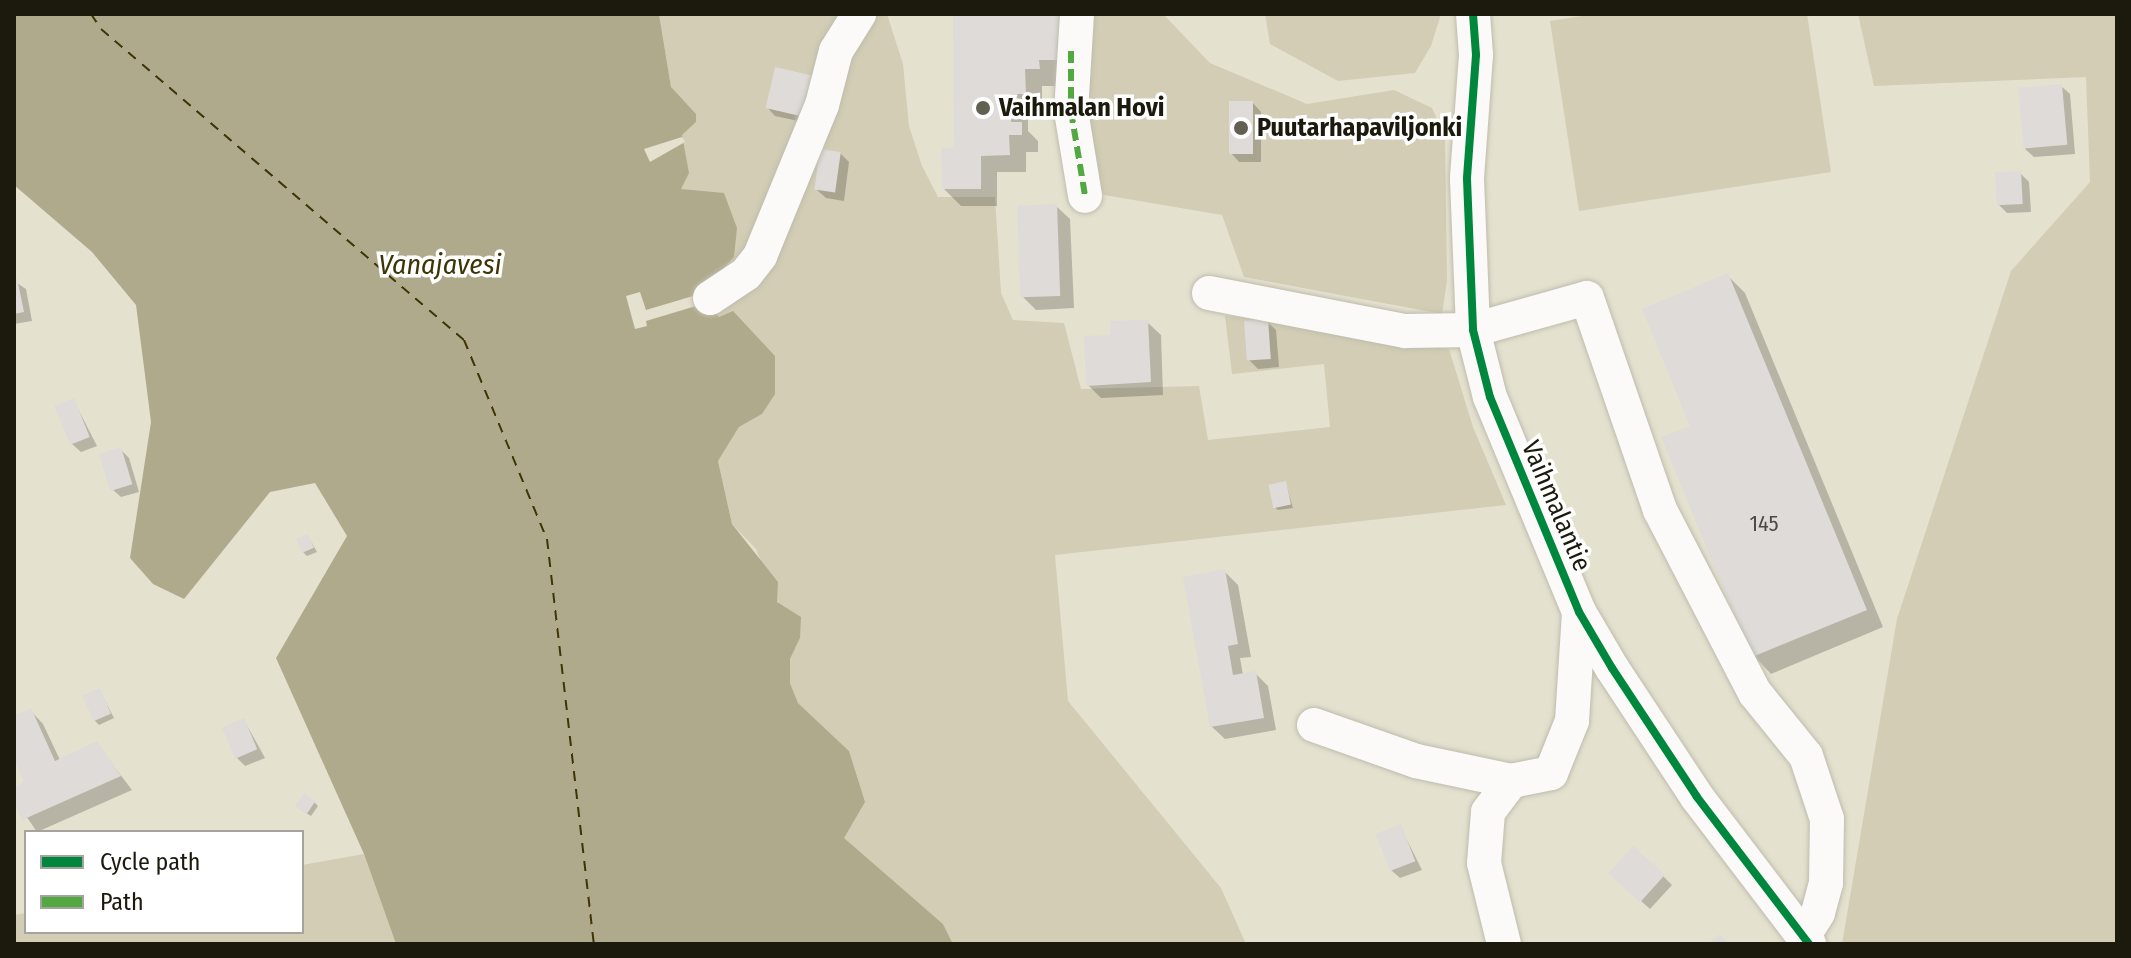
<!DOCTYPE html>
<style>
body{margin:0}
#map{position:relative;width:2131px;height:958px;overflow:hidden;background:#e5e1cf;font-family:"Fira Sans Condensed",sans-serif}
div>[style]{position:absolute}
.green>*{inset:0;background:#d2cdb4}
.water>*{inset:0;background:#b0aa8c}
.pier>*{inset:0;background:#e5e1cf}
.shadow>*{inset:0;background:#0003}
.ferry>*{height:2px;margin-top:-1px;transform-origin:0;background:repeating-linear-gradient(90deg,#3e3405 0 10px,transparent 0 18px)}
.building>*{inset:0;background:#dedbd9;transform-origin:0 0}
.roads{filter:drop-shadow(0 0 2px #bfbcae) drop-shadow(0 0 2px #bfbcae)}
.minor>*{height:34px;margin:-17px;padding:0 17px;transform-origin:17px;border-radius:17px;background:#fbfaf8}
.quiet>*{height:6px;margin-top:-3px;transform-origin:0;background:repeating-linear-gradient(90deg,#52a941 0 12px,transparent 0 18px)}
.cycleway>*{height:8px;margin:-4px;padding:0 4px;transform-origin:4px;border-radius:4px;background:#00873e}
.dots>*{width:22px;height:22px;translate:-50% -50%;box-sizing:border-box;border:4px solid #fff;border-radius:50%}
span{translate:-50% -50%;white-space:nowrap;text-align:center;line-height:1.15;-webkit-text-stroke:7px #fff;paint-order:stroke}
.number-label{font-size:22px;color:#4c4a40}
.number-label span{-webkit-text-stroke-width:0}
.poi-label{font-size:26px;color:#1c1a0d;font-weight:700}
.left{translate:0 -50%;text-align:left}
.street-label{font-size:26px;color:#1c1a0d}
.water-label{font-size:28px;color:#3e3405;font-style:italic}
.frame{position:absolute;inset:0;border:16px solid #1c1a0d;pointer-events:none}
.legend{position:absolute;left:24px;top:830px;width:280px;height:104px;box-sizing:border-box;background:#fff;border:2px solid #a4a39e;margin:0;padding:10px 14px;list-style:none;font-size:24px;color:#1c1a0d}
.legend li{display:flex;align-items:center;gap:16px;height:40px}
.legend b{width:40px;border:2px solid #a4a39e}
</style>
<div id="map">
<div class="green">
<i style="clip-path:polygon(659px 14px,887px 14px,903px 64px,909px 126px,922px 166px,938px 197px,995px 197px,1001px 293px,1013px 320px,1064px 323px,1081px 389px,1199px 386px,1208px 440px,1330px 427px,1324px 364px,1232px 374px,1225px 316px,1314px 322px,1449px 349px,1473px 427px,1506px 505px,1055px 555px,1068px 701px,1221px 888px,1246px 944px,953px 944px,943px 924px,843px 838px,849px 751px,798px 703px,790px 683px,790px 659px,800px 638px,777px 602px,756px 549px,732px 524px,718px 461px,739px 427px,762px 414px,774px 394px,774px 376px,711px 308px,706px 286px,734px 257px,704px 193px,681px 189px,682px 135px,696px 122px,671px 87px)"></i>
<i style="clip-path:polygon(1087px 14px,1163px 14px,1210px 63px,1307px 104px,1394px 90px,1432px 108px,1445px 137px,1447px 281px,1442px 314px,1244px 277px,1222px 215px,1104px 195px,1094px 176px,1082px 105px)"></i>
<i style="clip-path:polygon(1265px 14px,1441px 14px,1431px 46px,1415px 73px,1338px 81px,1270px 44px)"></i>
<i style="clip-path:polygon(1595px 14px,1807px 14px,1831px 172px,1579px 211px,1550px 21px)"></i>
<i style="clip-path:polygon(1858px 14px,2117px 14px,2117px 944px,1842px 944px,1897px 619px,2011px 271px,2090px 182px,2086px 77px,1874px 86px)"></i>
<i style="clip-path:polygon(364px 854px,396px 944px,14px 944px,14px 915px,26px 913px,26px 932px,302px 932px,302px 865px)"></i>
</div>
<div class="water">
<i style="clip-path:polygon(14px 14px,659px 14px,671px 87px,696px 114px,696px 122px,682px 135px,689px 173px,681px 189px,724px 193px,737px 228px,734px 257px,707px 286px,711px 308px,719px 317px,733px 311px,775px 356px,775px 394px,762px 414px,739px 427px,718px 461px,732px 524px,778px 582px,777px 602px,801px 617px,800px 638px,790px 659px,790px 683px,798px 703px,849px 751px,865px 802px,844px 838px,943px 924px,953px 944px,396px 944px,364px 854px,276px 658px,347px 536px,315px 483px,270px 492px,184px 599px,153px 584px,130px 558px,151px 422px,136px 305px,92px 252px,14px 185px)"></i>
</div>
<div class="pier">
<i style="clip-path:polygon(682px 137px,685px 142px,650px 162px,644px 149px)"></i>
<i style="clip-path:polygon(640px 292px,646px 310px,693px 296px,696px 306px,646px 321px,647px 326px,635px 329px,626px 296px)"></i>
</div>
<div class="shadow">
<i style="clip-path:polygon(955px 14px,1078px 14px,1076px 76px,1056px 76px,1056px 86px,1042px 86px,1042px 110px,1028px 110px,1028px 131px,1038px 141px,1038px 152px,1026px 152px,1026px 172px,997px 172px,997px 206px,961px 206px,944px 189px,956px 150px)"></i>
<i style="clip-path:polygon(776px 69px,812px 124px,775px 116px,767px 107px)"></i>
<i style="clip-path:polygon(2061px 86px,2070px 94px,2075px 154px,2034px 157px,2025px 149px)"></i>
<i style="clip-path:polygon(1253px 103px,1261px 112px,1261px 162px,1239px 162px,1231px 153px)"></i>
<i style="clip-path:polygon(840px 153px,849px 162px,844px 201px,826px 198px,817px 190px)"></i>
<i style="clip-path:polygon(2020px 173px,2029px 182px,2031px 212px,2007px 213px,1998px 204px)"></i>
<i style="clip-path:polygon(1056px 206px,1070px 219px,1074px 308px,1036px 310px,1023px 297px)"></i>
<i style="clip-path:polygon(1727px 275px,1745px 293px,1883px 627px,1771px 674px,1754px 656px,1693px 427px)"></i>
<i style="clip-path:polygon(14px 281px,26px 289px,32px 321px,14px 324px)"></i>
<i style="clip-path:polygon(1267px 321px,1276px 330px,1279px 367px,1258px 369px,1249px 360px)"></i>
<i style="clip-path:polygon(1147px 322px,1161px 335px,1163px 395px,1101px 398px,1088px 385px,1113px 336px)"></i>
<i style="clip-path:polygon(74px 401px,97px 446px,81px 452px,72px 444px)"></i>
<i style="clip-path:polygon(120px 449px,129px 458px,139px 492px,121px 497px,112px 489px)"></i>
<i style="clip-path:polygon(1286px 484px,1293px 508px,1278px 510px,1274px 507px)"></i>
<i style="clip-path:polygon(308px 536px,317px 552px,307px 556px,303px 552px)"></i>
<i style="clip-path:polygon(1225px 572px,1238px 585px,1251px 657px,1240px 658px,1243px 675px,1255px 673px,1268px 686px,1276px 730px,1225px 739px,1211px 726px)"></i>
<i style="clip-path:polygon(100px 691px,114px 718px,99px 725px,95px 721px)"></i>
<i style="clip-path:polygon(30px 710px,43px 724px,60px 760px,97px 744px,132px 790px,37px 832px,14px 798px,14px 789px,27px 783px,14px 754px,14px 718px)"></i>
<i style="clip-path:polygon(244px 720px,265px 758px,245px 766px,236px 757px)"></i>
<i style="clip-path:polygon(314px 802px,318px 806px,311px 816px,301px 810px)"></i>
<i style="clip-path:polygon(1400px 826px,1422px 870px,1400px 878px,1391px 870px)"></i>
<i style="clip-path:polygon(1663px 876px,1672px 885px,1650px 909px,1620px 882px)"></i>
</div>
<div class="ferry">
<i style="left:91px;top:14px;width:18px;rotate:56deg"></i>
<i style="left:101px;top:29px;width:478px;rotate:40.6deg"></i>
<i style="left:464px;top:340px;width:216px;rotate:67.4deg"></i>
<i style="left:547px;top:539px;width:408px;rotate:83.4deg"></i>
</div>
<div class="building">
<i style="clip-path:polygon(953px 14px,1059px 14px,1060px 60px,1039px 60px,1040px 69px,1025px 69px,1026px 94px,1011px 94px,1011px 122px,1022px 122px,1022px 135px,1009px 135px,1010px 155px,981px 156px,981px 189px,942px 189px,941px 148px,954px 148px)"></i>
<i style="left:775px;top:67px;width:39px;height:42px;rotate:13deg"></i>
<i style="left:2062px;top:84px;width:61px;height:44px;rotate:85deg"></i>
<i style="left:1229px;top:101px;width:24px;height:53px"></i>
<i style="left:820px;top:149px;width:21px;height:41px;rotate:8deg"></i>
<i style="left:2021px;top:171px;width:33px;height:26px;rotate:87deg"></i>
<i style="left:1057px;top:204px;width:92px;height:40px;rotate:88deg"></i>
<i style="clip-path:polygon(1728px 273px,1867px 610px,1752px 657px,1661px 437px,1690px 426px,1642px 309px)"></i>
<i style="clip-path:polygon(17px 278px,24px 312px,14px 314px,14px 279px)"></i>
<i style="left:1268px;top:319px;width:40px;height:24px;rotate:86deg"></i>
<i style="clip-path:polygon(1148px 320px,1151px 382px,1086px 386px,1084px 336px,1110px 335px,1110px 321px)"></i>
<i style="left:74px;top:398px;width:42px;height:21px;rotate:68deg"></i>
<i style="left:121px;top:447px;width:39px;height:23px;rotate:73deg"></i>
<i style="left:1286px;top:481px;width:24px;height:18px;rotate:78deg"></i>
<i style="left:308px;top:534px;width:15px;height:13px;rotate:67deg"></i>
<i style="clip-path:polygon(1225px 569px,1238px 644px,1228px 646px,1233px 675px,1256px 671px,1264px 718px,1210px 727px,1183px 577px)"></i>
<i style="left:100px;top:688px;width:28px;height:19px;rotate:67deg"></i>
<i style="clip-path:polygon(31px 708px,55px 761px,97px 741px,121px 776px,22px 820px,14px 803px,14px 787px,24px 782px,14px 759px,14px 716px)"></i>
<i style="left:244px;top:718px;width:34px;height:24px;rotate:67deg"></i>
<i style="left:304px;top:793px;width:14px;height:16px;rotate:34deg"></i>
<i style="left:1401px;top:824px;width:40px;height:27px;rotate:69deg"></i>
<i style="left:1633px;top:846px;width:43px;height:37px;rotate:42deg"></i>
<i style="clip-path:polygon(1720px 934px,1729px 944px,1708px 944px)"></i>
</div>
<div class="roads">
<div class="minor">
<i style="left:1077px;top:14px;width:97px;rotate:93.5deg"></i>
<i style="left:1071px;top:111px;width:86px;rotate:80.6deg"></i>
<i style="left:1473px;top:14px;width:41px;rotate:85.8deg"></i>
<i style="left:1476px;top:55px;width:124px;rotate:94.2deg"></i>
<i style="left:1467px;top:179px;width:151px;rotate:87.7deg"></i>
<i style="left:1473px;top:330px;width:69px;rotate:75.8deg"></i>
<i style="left:1490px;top:397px;width:233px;rotate:67.5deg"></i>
<i style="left:1579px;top:612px;width:65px;rotate:59.5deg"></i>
<i style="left:1612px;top:668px;width:154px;rotate:56.6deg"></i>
<i style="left:1697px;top:797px;width:185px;rotate:52.7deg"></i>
<i style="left:1209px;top:293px;width:200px;rotate:11deg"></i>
<i style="left:1405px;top:331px;width:68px;rotate:-0.8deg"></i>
<i style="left:1473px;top:330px;width:118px;rotate:-15.7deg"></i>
<i style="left:1587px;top:298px;width:224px;rotate:71deg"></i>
<i style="left:1660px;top:510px;width:206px;rotate:62.6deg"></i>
<i style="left:1755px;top:693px;width:81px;rotate:51deg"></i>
<i style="left:1806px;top:756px;width:66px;rotate:71.6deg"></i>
<i style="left:1827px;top:819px;width:64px;rotate:90.9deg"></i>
<i style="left:1826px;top:883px;width:31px;rotate:105deg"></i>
<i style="left:1818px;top:913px;width:26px;rotate:122deg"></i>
<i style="left:710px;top:298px;width:43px;rotate:-33.7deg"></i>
<i style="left:746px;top:274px;width:23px;rotate:-52deg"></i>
<i style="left:760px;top:256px;width:163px;rotate:-67.7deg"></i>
<i style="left:822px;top:105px;width:56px;rotate:-75.5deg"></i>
<i style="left:836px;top:51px;width:44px;rotate:-58.1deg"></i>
<i style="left:1314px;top:725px;width:108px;rotate:19.4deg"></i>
<i style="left:1416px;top:761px;width:97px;rotate:11.9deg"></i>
<i style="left:1504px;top:944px;width:83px;rotate:-103.9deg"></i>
<i style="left:1484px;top:863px;width:51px;rotate:-85.5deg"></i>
<i style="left:1488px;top:812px;width:39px;rotate:-53deg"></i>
<i style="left:1511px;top:781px;width:41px;rotate:-11.3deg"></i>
<i style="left:1551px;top:773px;width:56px;rotate:-68deg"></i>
<i style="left:1572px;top:721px;width:109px;rotate:-86.3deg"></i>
</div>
</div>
<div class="quiet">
<i style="left:1071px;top:51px;width:60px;rotate:90deg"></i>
<i style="left:1071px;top:111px;width:86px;rotate:80.6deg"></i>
</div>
<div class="cycleway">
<i style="left:1473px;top:14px;width:41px;rotate:85.8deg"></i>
<i style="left:1476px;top:55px;width:124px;rotate:94.2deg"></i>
<i style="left:1467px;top:179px;width:151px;rotate:87.7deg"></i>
<i style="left:1473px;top:330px;width:69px;rotate:75.8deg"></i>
<i style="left:1490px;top:397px;width:233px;rotate:67.5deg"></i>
<i style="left:1579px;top:612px;width:65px;rotate:59.5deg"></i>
<i style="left:1612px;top:668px;width:154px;rotate:56.6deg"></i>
<i style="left:1697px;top:797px;width:185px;rotate:52.7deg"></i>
</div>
<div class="dots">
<i style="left:983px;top:108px;background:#626051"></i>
<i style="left:1241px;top:128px;background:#626051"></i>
</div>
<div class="number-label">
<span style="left:1764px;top:524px">145</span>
</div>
<div class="poi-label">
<span class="left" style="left:999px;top:108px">Vaihmalan Hovi</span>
<span class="left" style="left:1257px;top:128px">Puutarhapaviljonki</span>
</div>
<div class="street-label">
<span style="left:1556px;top:506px;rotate:67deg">Vaihmalantie</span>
</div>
<div class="water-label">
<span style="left:440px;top:265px">Vanajavesi</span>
</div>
<div class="frame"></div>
<ul class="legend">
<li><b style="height:10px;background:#00873e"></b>Cycle path</li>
<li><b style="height:10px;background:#52a941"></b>Path</li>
</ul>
</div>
